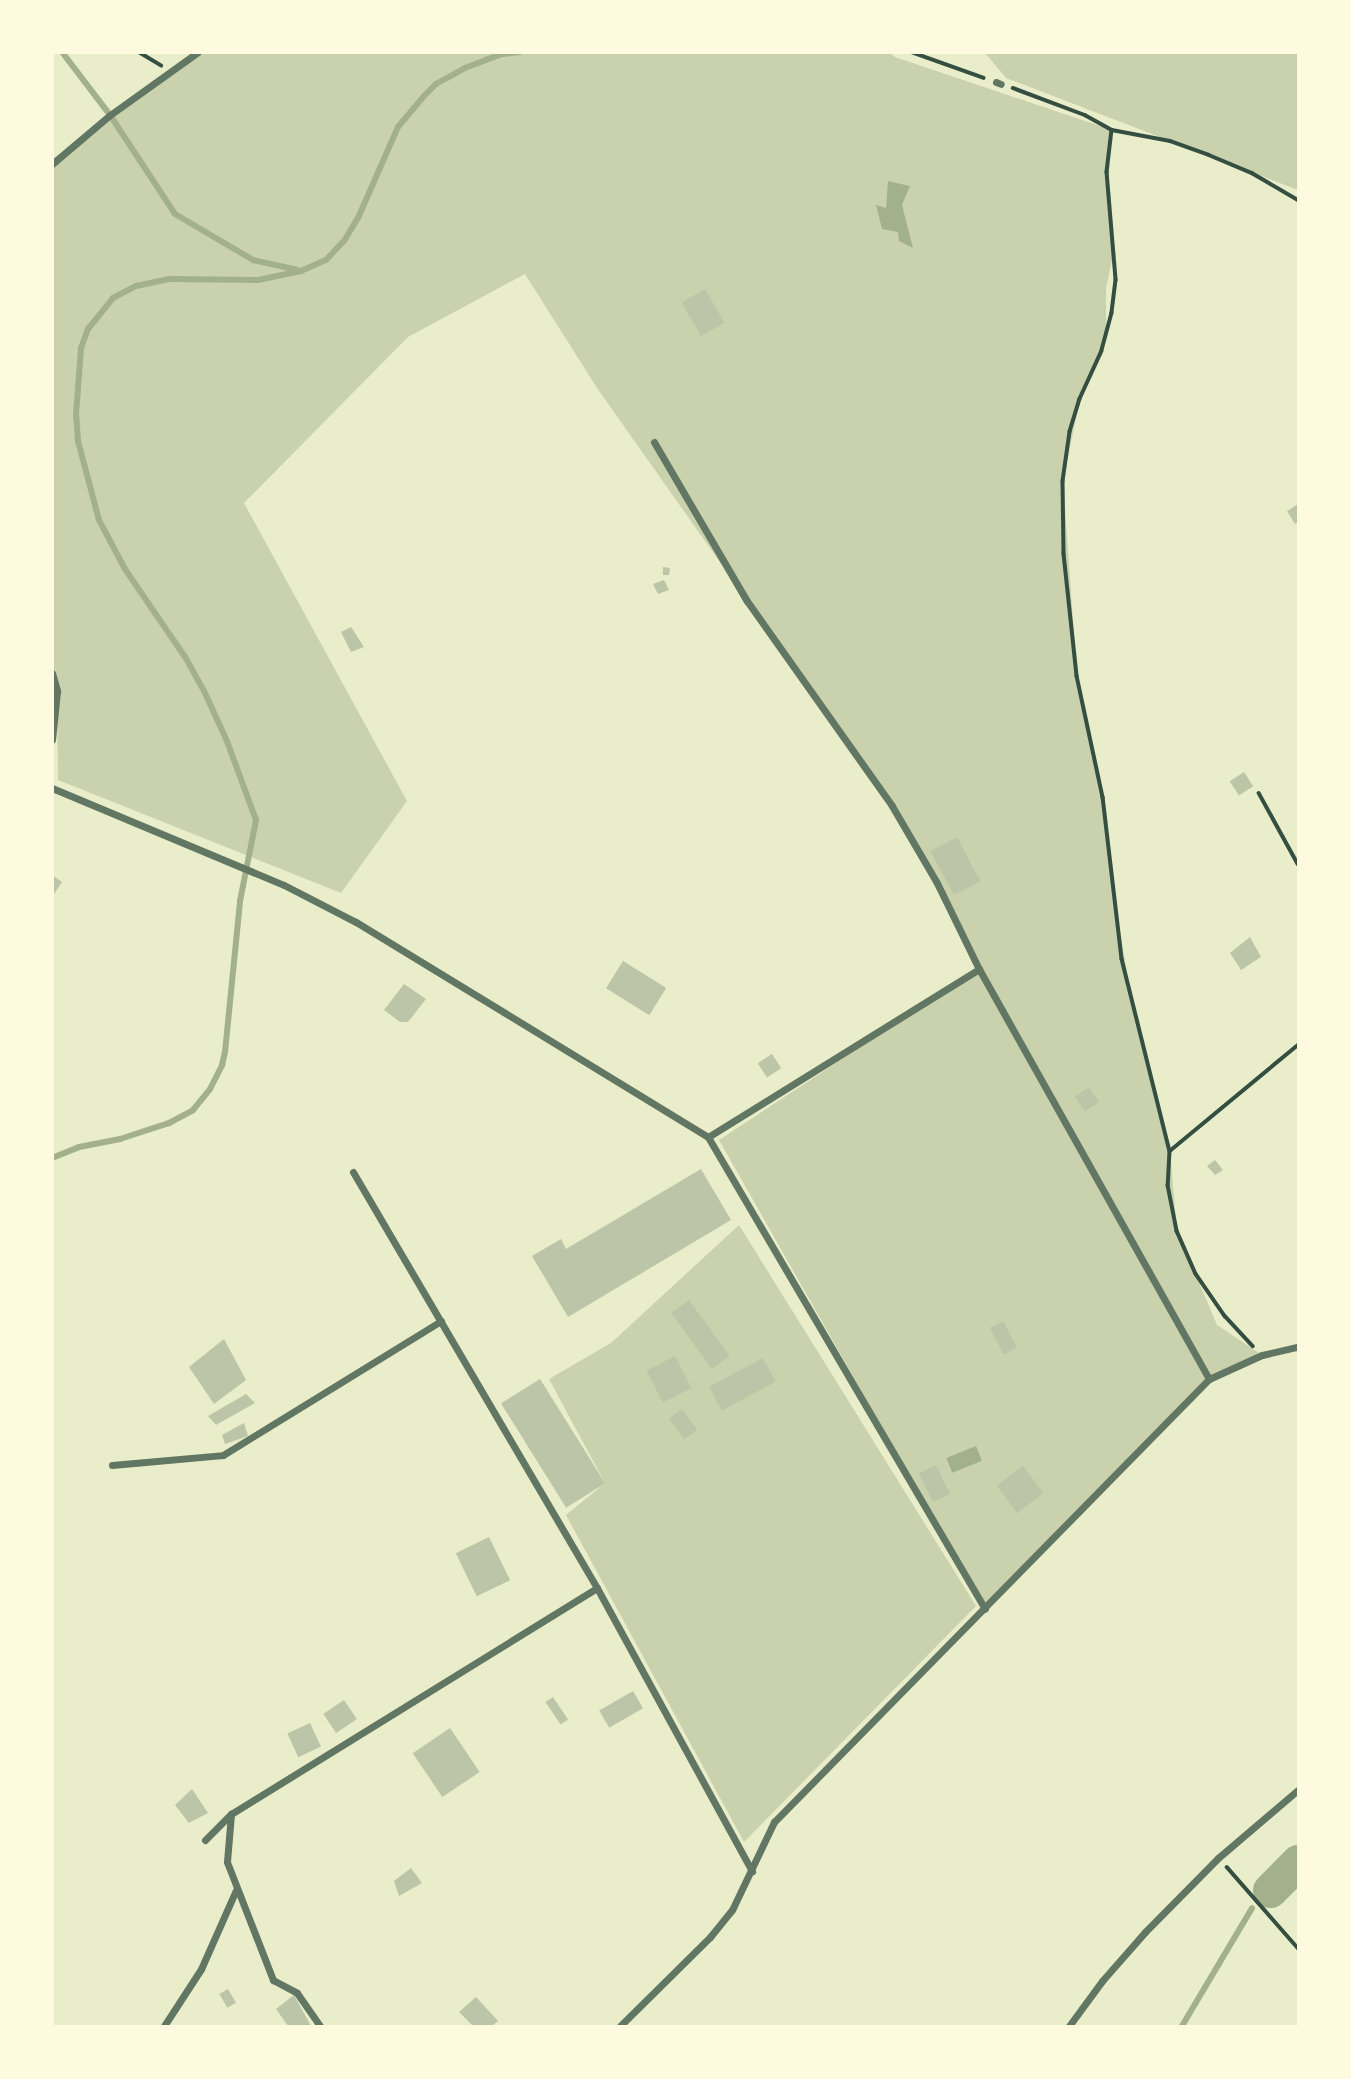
<!DOCTYPE html>
<style>
body{margin:0}
#map{position:relative;width:1351px;height:2079px;overflow:hidden;background:#e9edc9;font-family:Jost,sans-serif}
div>[style]{position:absolute}
.green>*{inset:0;background:#cad2ad}
.water>*{inset:0;background:#a3b18a;transform-origin:0 0}
.stream>*{height:6px;margin:-3px;padding:0 3px;transform-origin:3px;border-radius:3px;background:#a3b18a}
.river>*{height:35px;margin:-17.5px;padding:0 17.5px;transform-origin:17.5px;border-radius:17.5px;background:#a3b18a}
.building>*{inset:0;background:#bcc5a7;transform-origin:0 0}
.path>*{height:3.5px;margin:-1.75px;padding:0 1.75px;transform-origin:1.75px;border-radius:1.75px;background:#344e41}
.minor>*{height:7px;margin:-3.5px;padding:0 3.5px;transform-origin:3.5px;border-radius:3.5px;background:#617663}
span{translate:-50% -50%;white-space:nowrap;text-align:center;line-height:1.15;-webkit-text-stroke:5px #fefae0;paint-order:stroke}
.frame{position:absolute;inset:0;border:54px solid #fefae0;pointer-events:none}
</style>
<div id="map">
<div class="green">
<i style="clip-path:polygon(200px 52px,890px 53px,895px 57px,1112px 130px,1108px 193px,1114px 251px,1106px 288px,1106px 337px,1080px 399px,1063px 481px,1077px 676px,1103px 797px,1113px 890px,1129px 984px,1170px 1151px,1177px 1231px,1217px 1325px,1262px 1355px,1209px 1379px,985px 1609px,719px 1140px,979px 969px,892px 806px,597px 388px,525px 274px,408px 337px,244px 503px,407px 801px,341px 893px,58px 780px,57px 691px,52px 673px,52px 164px)"></i>
<i style="clip-path:polygon(985px 53px,1298px 53px,1298px 190px,1006px 78px)"></i>
<i style="clip-path:polygon(739px 1225px,976px 1606px,744px 1842px,566px 1515px,605px 1483px,549px 1379px,611px 1343px)"></i>
</div>
<div class="water">
<i style="clip-path:polygon(888px 181px,910px 186px,902px 205px,913px 248px,899px 241px,898px 232px,882px 229px,876px 205px,886px 208px)"></i>
<i style="left:976px;top:1446px;width:16px;height:32px;rotate:68deg"></i>
</div>
<div class="stream">
<i style="left:62px;top:52px;width:79px;rotate:52.7deg"></i>
<i style="left:110px;top:115px;width:118px;rotate:56.7deg"></i>
<i style="left:175px;top:214px;width:91px;rotate:30.5deg"></i>
<i style="left:253px;top:260px;width:46px;rotate:12.5deg"></i>
<i style="left:52px;top:1158px;width:29px;rotate:-22deg"></i>
<i style="left:79px;top:1147px;width:42px;rotate:-11deg"></i>
<i style="left:120px;top:1139px;width:52px;rotate:-18.1deg"></i>
<i style="left:169px;top:1123px;width:27px;rotate:-28deg"></i>
<i style="left:193px;top:1110px;width:27px;rotate:-51deg"></i>
<i style="left:210px;top:1089px;width:27px;rotate:-63deg"></i>
<i style="left:222px;top:1065px;width:13px;rotate:-77deg"></i>
<i style="left:225px;top:1052px;width:152px;rotate:-84.3deg"></i>
<i style="left:240px;top:901px;width:83px;rotate:-78.8deg"></i>
<i style="left:256px;top:820px;width:84px;rotate:-110.2deg"></i>
<i style="left:227px;top:741px;width:55px;rotate:-114.7deg"></i>
<i style="left:204px;top:691px;width:39px;rotate:-119deg"></i>
<i style="left:185px;top:657px;width:107px;rotate:-124.3deg"></i>
<i style="left:125px;top:569px;width:55px;rotate:-118deg"></i>
<i style="left:99px;top:520px;width:82px;rotate:-104.9deg"></i>
<i style="left:78px;top:441px;width:26px;rotate:-94deg"></i>
<i style="left:76px;top:415px;width:67px;rotate:-85.7deg"></i>
<i style="left:81px;top:348px;width:20px;rotate:-70deg"></i>
<i style="left:88px;top:329px;width:40px;rotate:-51deg"></i>
<i style="left:113px;top:298px;width:26px;rotate:-28deg"></i>
<i style="left:136px;top:286px;width:35px;rotate:-12deg"></i>
<i style="left:170px;top:279px;width:88px;rotate:0.7deg"></i>
<i style="left:258px;top:280px;width:44px;rotate:-11.8deg"></i>
<i style="left:301px;top:271px;width:27px;rotate:-24deg"></i>
<i style="left:326px;top:260px;width:26px;rotate:-47deg"></i>
<i style="left:344px;top:241px;width:27px;rotate:-59deg"></i>
<i style="left:358px;top:218px;width:99px;rotate:-66.3deg"></i>
<i style="left:398px;top:127px;width:40px;rotate:-50deg"></i>
<i style="left:424px;top:96px;width:17px;rotate:-45deg"></i>
<i style="left:436px;top:84px;width:33px;rotate:-29deg"></i>
<i style="left:465px;top:68px;width:40px;rotate:-21deg"></i>
<i style="left:502px;top:54px;width:18px;rotate:-6deg"></i>
<i style="left:1182px;top:2026px;width:137px;rotate:-59.3deg"></i>
</div>
<div class="river">
<i style="left:1270px;top:1890px;width:40px;rotate:-45deg"></i>
</div>
<div class="building">
<i style="left:705px;top:289px;width:39px;height:27px;rotate:60deg"></i>
<i style="clip-path:polygon(1298px 504px,1298px 522px,1295px 524px,1287px 511px)"></i>
<i style="clip-path:polygon(663px 567px,670px 568px,669px 575px,663px 575px)"></i>
<i style="clip-path:polygon(664px 580px,669px 590px,658px 594px,653px 584px)"></i>
<i style="clip-path:polygon(351px 627px,364px 647px,351px 652px,341px 632px)"></i>
<i style="left:1244px;top:772px;width:17px;height:17px;rotate:57deg"></i>
<i style="left:957px;top:837px;width:50px;height:30px;rotate:62deg"></i>
<i style="clip-path:polygon(52px 875px,62px 882px,52px 897px)"></i>
<i style="clip-path:polygon(1250px 937px,1261px 957px,1241px 970px,1230px 953px)"></i>
<i style="left:623px;top:961px;width:51px;height:32px;rotate:32deg"></i>
<i style="clip-path:polygon(404px 984px,426px 999px,408px 1022px,400px 1022px,384px 1010px)"></i>
<i style="left:772px;top:1054px;width:17px;height:17px;rotate:57deg"></i>
<i style="left:1089px;top:1087px;width:18px;height:17px;rotate:56deg"></i>
<i style="clip-path:polygon(1215px 1160px,1223px 1170px,1215px 1175px,1207px 1166px)"></i>
<i style="clip-path:polygon(701px 1169px,731px 1220px,568px 1317px,532px 1256px,561px 1239px,566px 1249px)"></i>
<i style="left:689px;top:1300px;width:69px;height:22px;rotate:54deg"></i>
<i style="left:1003px;top:1321px;width:30px;height:15px;rotate:62deg"></i>
<i style="clip-path:polygon(224px 1339px,246px 1380px,214px 1404px,189px 1367px)"></i>
<i style="left:675px;top:1356px;width:36px;height:32px;rotate:63deg"></i>
<i style="left:763px;top:1358px;width:27px;height:61px;rotate:62deg"></i>
<i style="left:540px;top:1379px;width:123px;height:46px;rotate:58deg"></i>
<i style="clip-path:polygon(246px 1394px,255px 1403px,216px 1425px,208px 1416px)"></i>
<i style="left:682px;top:1409px;width:26px;height:16px;rotate:54deg"></i>
<i style="clip-path:polygon(244px 1423px,248px 1436px,225px 1444px,222px 1435px)"></i>
<i style="left:936px;top:1465px;width:32px;height:19px;rotate:64deg"></i>
<i style="left:1023px;top:1466px;width:34px;height:33px;rotate:53deg"></i>
<i style="left:489px;top:1537px;width:48px;height:37px;rotate:64deg"></i>
<i style="left:633px;top:1691px;width:20px;height:39px;rotate:60deg"></i>
<i style="left:553px;top:1697px;width:27px;height:9px;rotate:56deg"></i>
<i style="left:344px;top:1700px;width:23px;height:25px;rotate:56deg"></i>
<i style="left:310px;top:1723px;width:26px;height:25px;rotate:65deg"></i>
<i style="left:450px;top:1728px;width:53px;height:45px;rotate:56deg"></i>
<i style="clip-path:polygon(192px 1789px,208px 1813px,189px 1823px,175px 1805px)"></i>
<i style="clip-path:polygon(411px 1868px,422px 1883px,399px 1896px,394px 1881px)"></i>
<i style="left:228px;top:1989px;width:16px;height:10px;rotate:60deg"></i>
<i style="clip-path:polygon(294px 1995px,311px 2026px,288px 2026px,276px 2009px)"></i>
<i style="clip-path:polygon(476px 1997px,498px 2021px,492px 2026px,473px 2026px,459px 2012px)"></i>
</div>
<div class="path">
<i style="left:139px;top:52px;width:26px;rotate:31deg"></i>
<i style="left:911px;top:52px;width:77px;rotate:19.6deg"></i>
<i style="left:1013px;top:88px;width:77px;rotate:20.6deg"></i>
<i style="left:1085px;top:115px;width:31px;rotate:29deg"></i>
<i style="left:1112px;top:130px;width:42px;rotate:96.8deg"></i>
<i style="left:1107px;top:172px;width:108px;rotate:85.2deg"></i>
<i style="left:1116px;top:280px;width:33px;rotate:97deg"></i>
<i style="left:1112px;top:313px;width:39px;rotate:105deg"></i>
<i style="left:1102px;top:351px;width:53px;rotate:114.6deg"></i>
<i style="left:1080px;top:399px;width:34px;rotate:107deg"></i>
<i style="left:1070px;top:432px;width:49px;rotate:98.1deg"></i>
<i style="left:1063px;top:481px;width:73px;rotate:89.2deg"></i>
<i style="left:1064px;top:554px;width:123px;rotate:83.9deg"></i>
<i style="left:1077px;top:676px;width:124px;rotate:77.9deg"></i>
<i style="left:1103px;top:797px;width:163px;rotate:83.3deg"></i>
<i style="left:1122px;top:959px;width:198px;rotate:76deg"></i>
<i style="left:1170px;top:1151px;width:34px;rotate:93deg"></i>
<i style="left:1168px;top:1185px;width:47px;rotate:78.9deg"></i>
<i style="left:1177px;top:1231px;width:47px;rotate:66.2deg"></i>
<i style="left:1196px;top:1274px;width:51px;rotate:55.4deg"></i>
<i style="left:1225px;top:1316px;width:41px;rotate:47deg"></i>
<i style="left:1112px;top:130px;width:59px;rotate:10.7deg"></i>
<i style="left:1170px;top:141px;width:41px;rotate:19.7deg"></i>
<i style="left:1209px;top:155px;width:47px;rotate:22.7deg"></i>
<i style="left:1252px;top:173px;width:53px;rotate:30.4deg"></i>
<i style="left:1259px;top:793px;width:81px;rotate:61.2deg"></i>
<i style="left:1171px;top:1150px;width:165px;rotate:-39.6deg"></i>
<i style="left:1227px;top:1867px;width:108px;rotate:48.8deg"></i>
</div>
<div class="minor">
<i style="left:996px;top:82px;width:5px;rotate:22deg"></i>
<i style="left:52px;top:164px;width:76px;rotate:-40.2deg"></i>
<i style="left:110px;top:115px;width:108px;rotate:-35.6deg"></i>
<i style="left:654px;top:442px;width:184px;rotate:59.7deg"></i>
<i style="left:747px;top:601px;width:251px;rotate:54.7deg"></i>
<i style="left:892px;top:806px;width:89px;rotate:59.7deg"></i>
<i style="left:937px;top:883px;width:96px;rotate:64deg"></i>
<i style="left:979px;top:969px;width:470px;rotate:60.7deg"></i>
<i style="left:52px;top:673px;width:19px;rotate:74deg"></i>
<i style="left:57px;top:691px;width:49px;rotate:95.8deg"></i>
<i style="left:52px;top:788px;width:251px;rotate:22.7deg"></i>
<i style="left:284px;top:885px;width:81px;rotate:27.2deg"></i>
<i style="left:356px;top:922px;width:412px;rotate:31.4deg"></i>
<i style="left:708px;top:1137px;width:547px;rotate:59.59deg"></i>
<i style="left:708px;top:1137px;width:319px;rotate:-31.8deg"></i>
<i style="left:353px;top:1172px;width:482px;rotate:59.6deg"></i>
<i style="left:597px;top:1588px;width:323px;rotate:61.3deg"></i>
<i style="left:112px;top:1465px;width:111px;rotate:-5.1deg"></i>
<i style="left:223px;top:1455px;width:256px;rotate:-31.6deg"></i>
<i style="left:231px;top:1814px;width:48px;rotate:94.8deg"></i>
<i style="left:227px;top:1862px;width:127px;rotate:68.7deg"></i>
<i style="left:273px;top:1980px;width:27px;rotate:28deg"></i>
<i style="left:297px;top:1993px;width:40px;rotate:55.1deg"></i>
<i style="left:205px;top:1840px;width:37px;rotate:-45deg"></i>
<i style="left:231px;top:1814px;width:430px;rotate:-31.7deg"></i>
<i style="left:164px;top:2026px;width:68px;rotate:-57deg"></i>
<i style="left:201px;top:1969px;width:86px;rotate:-66.1deg"></i>
<i style="left:620px;top:2026px;width:127px;rotate:-44.7deg"></i>
<i style="left:710px;top:1937px;width:35px;rotate:-51deg"></i>
<i style="left:732px;top:1910px;width:98px;rotate:-64.5deg"></i>
<i style="left:774px;top:1822px;width:621px;rotate:-45.52deg"></i>
<i style="left:1209px;top:1379px;width:58px;rotate:-24.4deg"></i>
<i style="left:1262px;top:1355px;width:37px;rotate:-13deg"></i>
<i style="left:1069px;top:2026px;width:56px;rotate:-53.7deg"></i>
<i style="left:1102px;top:1981px;width:65px;rotate:-48.7deg"></i>
<i style="left:1145px;top:1932px;width:104px;rotate:-45.4deg"></i>
<i style="left:1218px;top:1858px;width:105px;rotate:-40.4deg"></i>
</div>
<div class="frame"></div>
</div>
